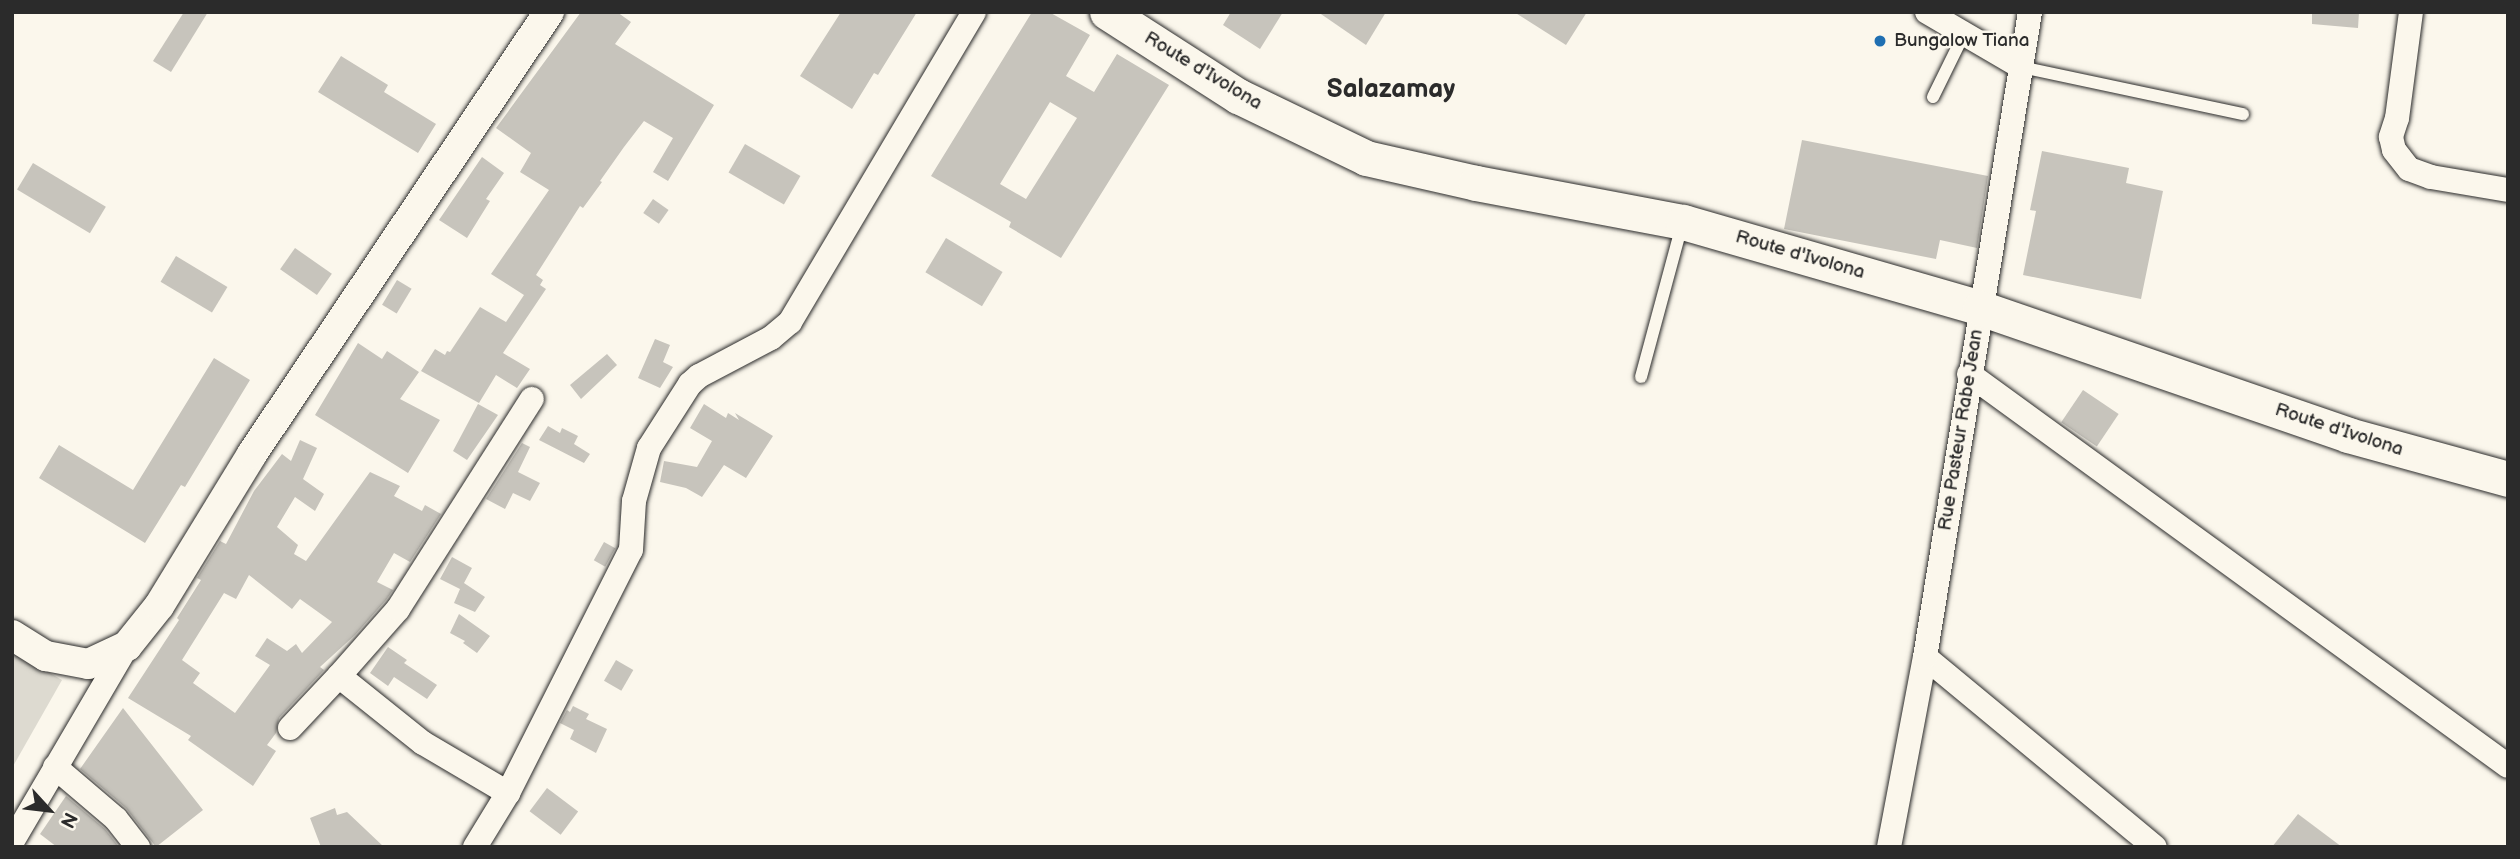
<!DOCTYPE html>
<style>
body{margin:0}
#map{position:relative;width:2520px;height:859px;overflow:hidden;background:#fbf7ec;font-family:"Balsamiq Sans",sans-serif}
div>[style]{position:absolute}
.green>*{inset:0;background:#dddad0}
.building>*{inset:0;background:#c7c4bc;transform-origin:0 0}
.roads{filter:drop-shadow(0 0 2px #2b2b2b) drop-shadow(0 0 2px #2b2b2b)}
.service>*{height:12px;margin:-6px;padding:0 6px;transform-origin:6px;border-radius:6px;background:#fbf7ec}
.minor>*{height:24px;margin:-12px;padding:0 12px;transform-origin:12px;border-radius:12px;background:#fbf7ec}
.tertiary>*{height:30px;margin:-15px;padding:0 15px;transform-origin:15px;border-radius:15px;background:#fbf7ec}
.secondary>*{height:35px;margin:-17.5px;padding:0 17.5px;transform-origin:17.5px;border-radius:17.5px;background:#fbf7ec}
.dots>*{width:19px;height:19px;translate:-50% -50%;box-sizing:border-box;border:4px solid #fbf7ec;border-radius:50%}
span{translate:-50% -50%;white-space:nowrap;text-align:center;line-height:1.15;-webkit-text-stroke:5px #fbf7ec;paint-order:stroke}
.poi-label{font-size:19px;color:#2b2b2b}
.left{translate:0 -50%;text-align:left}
.street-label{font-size:19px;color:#2b2b2b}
.district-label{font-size:26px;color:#2b2b2b;font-weight:700}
.frame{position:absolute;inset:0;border:14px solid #2b2b2b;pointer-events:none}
.north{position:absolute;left:14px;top:775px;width:70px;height:70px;-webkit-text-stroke:5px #fbf7ec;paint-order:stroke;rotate:117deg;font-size:19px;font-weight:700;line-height:28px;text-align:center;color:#2b2b2b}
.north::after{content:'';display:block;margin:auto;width:24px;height:32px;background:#2b2b2b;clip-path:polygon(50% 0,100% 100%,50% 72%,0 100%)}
</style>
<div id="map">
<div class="green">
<i style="clip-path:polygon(12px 651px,62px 680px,12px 768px)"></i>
</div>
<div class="building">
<i style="clip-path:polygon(184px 12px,208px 12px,171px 72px,153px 61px)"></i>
<i style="clip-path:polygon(581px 12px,617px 12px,631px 22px,615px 44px,714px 105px,668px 181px,653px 172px,673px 138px,644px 121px,624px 147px,600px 181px,602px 182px,583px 208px,580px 206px,536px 275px,543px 280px,540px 285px,546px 289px,503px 353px,530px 369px,517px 388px,496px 375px,479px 403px,421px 371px,435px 349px,445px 355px,447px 351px,450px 352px,480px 307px,506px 322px,524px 295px,491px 274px,549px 190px,520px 172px,531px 153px,496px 128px)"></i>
<i style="clip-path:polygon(841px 12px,917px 12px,878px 75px,874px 73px,852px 109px,800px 76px)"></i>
<i style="clip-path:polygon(evenodd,1032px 12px,1049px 12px,1090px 35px,1066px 76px,1094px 92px,1117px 54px,1169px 85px,1061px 258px,1009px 227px,1011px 222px,931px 176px,1032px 12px,1050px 102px,1077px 118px,1026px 199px,1000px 184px,1050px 102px)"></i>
<i style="clip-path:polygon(1231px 12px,1283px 12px,1260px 49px,1223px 25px)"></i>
<i style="clip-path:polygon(1318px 12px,1386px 12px,1366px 45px)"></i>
<i style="clip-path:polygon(1514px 12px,1587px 12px,1566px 45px)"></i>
<i style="clip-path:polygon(2312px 12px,2359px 12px,2358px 28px,2312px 24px)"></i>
<i style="clip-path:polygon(341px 56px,388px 85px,384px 92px,436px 124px,418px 153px,318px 92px)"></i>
<i style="clip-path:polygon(1802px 140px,1988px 176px,1977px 248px,1940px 240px,1936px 259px,1784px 229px)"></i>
<i style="left:745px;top:144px;width:64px;height:33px;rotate:30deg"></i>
<i style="clip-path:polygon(2042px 151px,2129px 168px,2126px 183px,2163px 191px,2141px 299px,2023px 275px,2036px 211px,2030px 210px)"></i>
<i style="clip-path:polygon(482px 157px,504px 173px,486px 199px,490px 201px,467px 238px,439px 220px)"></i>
<i style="left:33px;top:163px;width:85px;height:31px;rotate:31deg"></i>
<i style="left:653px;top:199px;width:19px;height:17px;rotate:35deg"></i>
<i style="left:946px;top:238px;width:66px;height:40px;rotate:31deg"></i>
<i style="left:295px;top:248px;width:45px;height:26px;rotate:35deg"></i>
<i style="left:176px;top:256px;width:60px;height:30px;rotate:31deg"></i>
<i style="left:397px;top:280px;width:17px;height:29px;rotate:31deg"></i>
<i style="clip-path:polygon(655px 339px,670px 345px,663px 362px,673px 367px,660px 388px,638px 378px)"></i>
<i style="clip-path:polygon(358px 343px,382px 359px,387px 351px,419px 372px,400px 399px,440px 420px,408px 473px,315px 415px)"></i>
<i style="clip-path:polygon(607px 354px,617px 365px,581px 399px,570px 385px)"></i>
<i style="clip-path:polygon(214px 358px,250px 380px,185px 487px,181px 485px,145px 543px,39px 478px,59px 445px,133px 490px)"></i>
<i style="left:2083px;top:390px;width:43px;height:39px;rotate:34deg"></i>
<i style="clip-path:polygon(478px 404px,498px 415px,467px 460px,453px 451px)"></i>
<i style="clip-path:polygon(704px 404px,726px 418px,728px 413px,739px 420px,735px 413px,773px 436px,746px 478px,724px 465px,702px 497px,686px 488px,660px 482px,664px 461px,697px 467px,712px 441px,690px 428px)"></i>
<i style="clip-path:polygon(548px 426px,560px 433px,562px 428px,578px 436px,574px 444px,590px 454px,584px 463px,539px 440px)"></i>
<i style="clip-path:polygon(evenodd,300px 440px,317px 448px,303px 479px,324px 494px,315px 511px,295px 497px,277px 527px,298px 545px,294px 554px,306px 561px,370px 472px,400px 486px,394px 496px,422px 511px,425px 505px,441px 514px,410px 562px,394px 553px,377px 582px,393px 590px,386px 600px,355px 635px,320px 667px,324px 670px,279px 718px,276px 733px,267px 745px,276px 751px,253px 786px,188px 740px,191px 736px,128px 698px,179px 620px,177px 618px,201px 580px,197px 578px,220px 541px,226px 544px,254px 491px,282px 454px,291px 461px,300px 440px,249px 575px,292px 609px,300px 599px,332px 622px,302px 653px,296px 644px,287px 651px,267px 638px,255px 656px,270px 665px,235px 713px,193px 683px,200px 673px,182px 660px,224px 593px,236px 599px,249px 575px)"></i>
<i style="clip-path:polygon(522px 443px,530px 447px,518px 472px,540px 483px,530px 501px,513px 493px,505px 509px,486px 499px)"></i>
<i style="left:604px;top:542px;width:13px;height:21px;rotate:29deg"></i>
<i style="clip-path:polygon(452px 557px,472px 568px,464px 583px,485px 597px,475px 612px,454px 603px,460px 589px,440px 579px)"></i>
<i style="clip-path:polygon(459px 614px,490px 636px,477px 653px,463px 643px,465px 641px,450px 633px)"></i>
<i style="clip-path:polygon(388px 647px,407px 660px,404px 663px,437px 685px,427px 699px,394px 677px,388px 686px,370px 673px)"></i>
<i style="left:616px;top:660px;width:20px;height:24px;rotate:30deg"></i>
<i style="clip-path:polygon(573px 706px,589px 714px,586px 719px,607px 729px,596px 753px,570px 739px,574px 730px,560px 723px,567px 710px,570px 712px)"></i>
<i style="clip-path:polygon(123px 708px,203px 810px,156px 847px,126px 808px,80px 769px)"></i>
<i style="left:547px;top:788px;width:39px;height:29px;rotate:37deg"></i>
<i style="clip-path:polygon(66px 796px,105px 829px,119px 847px,57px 847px,40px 834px)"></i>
<i style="clip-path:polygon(335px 808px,337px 815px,347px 812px,384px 847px,321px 847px,310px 818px)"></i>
<i style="clip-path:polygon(2298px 814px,2342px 847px,2272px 847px)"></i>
</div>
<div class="roads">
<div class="service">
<i style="left:2021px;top:67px;width:227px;rotate:12deg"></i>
<i style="left:1933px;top:97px;width:70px;rotate:-63.8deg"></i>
<i style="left:1641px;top:377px;width:157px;rotate:-74.9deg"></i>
</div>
<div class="minor">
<i style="left:1927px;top:12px;width:109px;rotate:30.3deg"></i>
<i style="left:2411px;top:12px;width:107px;rotate:97.5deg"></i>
<i style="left:2397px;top:118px;width:20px;rotate:108deg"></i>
<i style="left:2391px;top:137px;width:13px;rotate:77deg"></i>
<i style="left:2394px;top:150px;width:24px;rotate:52deg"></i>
<i style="left:2409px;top:169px;width:23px;rotate:20deg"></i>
<i style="left:2431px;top:177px;width:78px;rotate:9.6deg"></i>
<i style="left:1969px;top:374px;width:666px;rotate:36.03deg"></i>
<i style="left:1925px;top:657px;width:298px;rotate:39.6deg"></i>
<i style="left:339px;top:676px;width:89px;rotate:-48.6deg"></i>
<i style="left:398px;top:609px;width:249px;rotate:-57.5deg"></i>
<i style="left:290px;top:728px;width:71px;rotate:-46.7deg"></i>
<i style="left:339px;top:676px;width:107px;rotate:38.6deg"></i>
<i style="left:423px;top:743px;width:99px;rotate:30.5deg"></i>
<i style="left:55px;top:767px;width:80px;rotate:40.4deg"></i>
<i style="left:116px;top:819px;width:36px;rotate:52deg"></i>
<i style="left:12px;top:842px;width:227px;rotate:-59.6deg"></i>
<i style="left:475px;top:847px;width:63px;rotate:-58.6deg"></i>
<i style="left:508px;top:793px;width:272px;rotate:-63.2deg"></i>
<i style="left:631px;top:550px;width:49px;rotate:-86.5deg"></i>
<i style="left:634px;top:501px;width:55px;rotate:-74.2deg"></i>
<i style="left:649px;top:448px;width:76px;rotate:-57.4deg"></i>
<i style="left:690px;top:384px;width:12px;rotate:-42deg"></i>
<i style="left:699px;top:376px;width:81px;rotate:-27.8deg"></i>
<i style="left:771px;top:338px;width:25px;rotate:-40deg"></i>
<i style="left:790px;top:322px;width:360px;rotate:-59.3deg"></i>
<i style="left:1889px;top:847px;width:193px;rotate:-79.3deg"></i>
<i style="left:1925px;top:657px;width:653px;rotate:-80.75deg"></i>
</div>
<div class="tertiary">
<i style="left:12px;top:635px;width:40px;rotate:32deg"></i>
<i style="left:46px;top:656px;width:43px;rotate:10.8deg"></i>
<i style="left:88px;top:664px;width:43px;rotate:-24.8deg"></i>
<i style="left:127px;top:646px;width:51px;rotate:-51.3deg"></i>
<i style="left:159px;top:606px;width:178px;rotate:-58.5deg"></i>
<i style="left:252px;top:454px;width:533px;rotate:-56.1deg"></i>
</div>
<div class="secondary">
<i style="left:1107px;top:12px;width:156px;rotate:32.7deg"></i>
<i style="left:1238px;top:96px;width:142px;rotate:25.8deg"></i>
<i style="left:1366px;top:158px;width:113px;rotate:12.8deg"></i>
<i style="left:1476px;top:183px;width:211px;rotate:10.7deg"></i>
<i style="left:1683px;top:222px;width:309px;rotate:16.1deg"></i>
<i style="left:1980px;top:308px;width:389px;rotate:19deg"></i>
<i style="left:2348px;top:435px;width:166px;rotate:15.4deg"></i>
</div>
</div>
<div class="dots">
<i style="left:1880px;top:41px;background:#1f6fb2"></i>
</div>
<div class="poi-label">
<span class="left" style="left:1894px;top:41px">Bungalow Tiana</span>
</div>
<div class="street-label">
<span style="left:1203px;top:71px;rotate:31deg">Route d'Ivolona</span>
<span style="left:1800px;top:255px;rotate:16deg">Route d'Ivolona</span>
<span style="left:1961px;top:430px;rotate:-81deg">Rue Pasteur Rabe Jean</span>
<span style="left:2339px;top:430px;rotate:18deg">Route d'Ivolona</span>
</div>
<div class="district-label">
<span style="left:1391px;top:90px">Salazamay</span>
</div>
<div class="frame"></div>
<div class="north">N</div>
</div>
